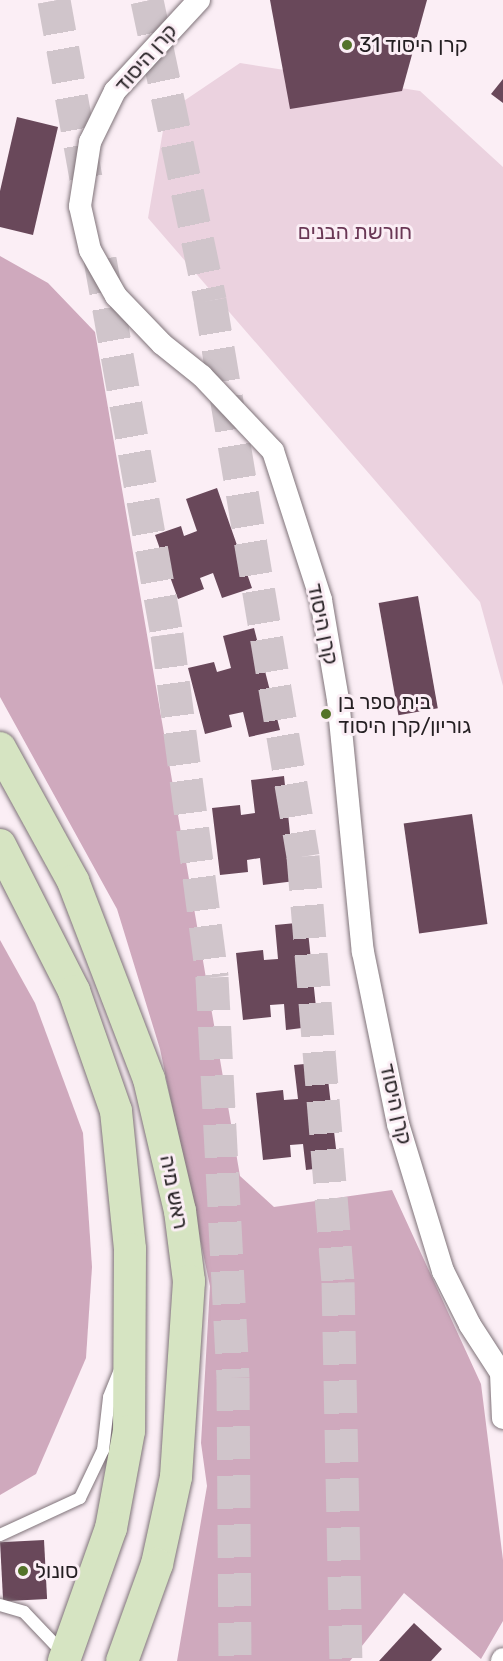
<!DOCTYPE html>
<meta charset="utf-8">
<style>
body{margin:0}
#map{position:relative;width:503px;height:1661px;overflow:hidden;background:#fbeef5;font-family:Rubik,Heebo,sans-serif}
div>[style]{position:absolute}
.green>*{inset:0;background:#ebd2df}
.forest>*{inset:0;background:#cfa9bd}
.building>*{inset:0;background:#69485a;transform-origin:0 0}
.highway-tunnel>*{height:33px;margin-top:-16.5px;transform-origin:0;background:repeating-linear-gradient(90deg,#d0c5cb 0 33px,transparent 0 49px)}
.roads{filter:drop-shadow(0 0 2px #7f7379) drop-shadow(0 0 2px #7f7379)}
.lane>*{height:12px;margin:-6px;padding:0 6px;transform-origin:6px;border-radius:6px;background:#fff}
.street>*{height:22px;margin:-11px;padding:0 11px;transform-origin:11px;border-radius:11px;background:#fff}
.secondary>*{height:32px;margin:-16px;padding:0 16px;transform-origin:16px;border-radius:16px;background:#d6e4c2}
.dots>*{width:16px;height:16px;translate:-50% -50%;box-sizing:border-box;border:3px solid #fbeef5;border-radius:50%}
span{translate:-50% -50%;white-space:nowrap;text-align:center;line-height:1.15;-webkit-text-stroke:6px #fbeef5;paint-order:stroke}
.poi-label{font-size:21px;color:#241f22}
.left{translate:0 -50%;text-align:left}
.street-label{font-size:21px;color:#241f22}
.park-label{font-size:21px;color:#6a3755}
</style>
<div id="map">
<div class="green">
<i style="clip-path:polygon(240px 63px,420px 91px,503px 167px,503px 686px,480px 602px,148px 218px,166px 113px)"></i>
</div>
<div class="forest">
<i style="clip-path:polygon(0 256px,48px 283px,95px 332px,240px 1176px,274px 1207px,392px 1190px,481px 1384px,503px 1560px,503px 1621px,481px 1659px,404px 1593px,350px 1661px,177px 1661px,207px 1486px,201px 1443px,210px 1286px,160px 1049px,117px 909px,0 697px)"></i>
<i style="clip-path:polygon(0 940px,35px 1003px,83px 1133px,92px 1267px,86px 1358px,36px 1474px,0 1495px)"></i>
</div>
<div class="building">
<i style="clip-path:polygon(270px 0,427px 0,402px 91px,290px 109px)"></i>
<i style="clip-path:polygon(503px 79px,503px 103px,491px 94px)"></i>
<i style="clip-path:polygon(17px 117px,58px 127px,33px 235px,0 227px,0 191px)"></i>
<i style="clip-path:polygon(217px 488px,252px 588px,222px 598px,213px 573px,200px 578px,204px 589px,178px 599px,155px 535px,181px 526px,184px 536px,197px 531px,186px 499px)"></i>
<i style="left:418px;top:596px;width:114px;height:40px;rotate:80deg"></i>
<i style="clip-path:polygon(254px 628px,280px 730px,249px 737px,243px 712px,229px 715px,232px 727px,205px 734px,188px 668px,214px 662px,217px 672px,231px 668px,223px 636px)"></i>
<i style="clip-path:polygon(284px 776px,295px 881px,263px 885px,260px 858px,247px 860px,248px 872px,220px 875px,212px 808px,240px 805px,241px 815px,255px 813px,251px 780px)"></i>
<i style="left:472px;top:814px;width:111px;height:69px;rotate:82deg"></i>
<i style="clip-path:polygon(307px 922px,318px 1026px,286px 1030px,284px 1004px,270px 1005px,271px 1017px,243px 1020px,236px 953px,263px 950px,264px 960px,278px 959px,275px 925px)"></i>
<i style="clip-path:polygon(326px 1062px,338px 1166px,306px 1170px,303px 1144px,290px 1145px,291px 1157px,263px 1160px,256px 1093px,283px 1090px,284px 1100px,298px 1099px,294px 1065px)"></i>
<i style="left:44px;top:1540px;width:59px;height:44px;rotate:87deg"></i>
<i style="clip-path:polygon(414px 1623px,442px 1649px,431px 1661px,379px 1661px)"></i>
</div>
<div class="highway-tunnel">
<i style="left:54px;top:0;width:187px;rotate:79.8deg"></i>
<i style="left:147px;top:0;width:307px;rotate:78.1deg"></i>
<i style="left:210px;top:300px;width:564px;rotate:80.5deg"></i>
<i style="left:303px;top:856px;width:427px;rotate:85.3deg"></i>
<i style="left:338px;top:1282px;width:379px;rotate:88.8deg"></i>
<i style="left:100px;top:259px;width:381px;rotate:79.9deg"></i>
<i style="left:167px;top:634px;width:346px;rotate:82.5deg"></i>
<i style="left:212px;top:977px;width:401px;rotate:87deg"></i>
<i style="left:233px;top:1377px;width:284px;rotate:89.6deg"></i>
</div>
<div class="roads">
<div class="lane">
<i style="left:0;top:1535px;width:88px;rotate:-24.8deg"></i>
<i style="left:80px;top:1498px;width:53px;rotate:-64.4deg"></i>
<i style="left:103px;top:1450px;width:53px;rotate:-83.5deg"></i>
<i style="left:109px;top:1397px;width:27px;rotate:-68deg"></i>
<i style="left:0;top:1605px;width:25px;rotate:16deg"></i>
<i style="left:24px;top:1612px;width:58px;rotate:46.4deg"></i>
</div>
<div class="street">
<i style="left:199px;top:0;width:124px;rotate:132.7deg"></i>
<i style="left:115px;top:91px;width:57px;rotate:116.1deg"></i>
<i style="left:90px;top:142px;width:65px;rotate:98.9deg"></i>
<i style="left:80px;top:206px;width:45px;rotate:77.2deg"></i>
<i style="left:90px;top:250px;width:53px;rotate:60.5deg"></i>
<i style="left:116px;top:296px;width:66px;rotate:46.2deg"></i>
<i style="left:162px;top:344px;width:51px;rotate:38.7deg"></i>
<i style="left:202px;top:376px;width:103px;rotate:46.6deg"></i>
<i style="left:273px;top:451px;width:157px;rotate:72.1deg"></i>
<i style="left:321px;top:600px;width:100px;rotate:80.3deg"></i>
<i style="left:338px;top:699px;width:254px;rotate:84.4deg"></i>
<i style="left:363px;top:952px;width:176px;rotate:78.5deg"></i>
<i style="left:398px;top:1124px;width:154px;rotate:73deg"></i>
<i style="left:443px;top:1271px;width:60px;rotate:63.4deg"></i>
<i style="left:470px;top:1325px;width:61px;rotate:57.1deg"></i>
<i style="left:501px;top:1373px;width:45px;rotate:87.5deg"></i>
<i style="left:502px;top:1661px;width:2px;rotate:-63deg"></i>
</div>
<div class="secondary">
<i style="left:0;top:748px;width:152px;rotate:61.2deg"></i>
<i style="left:73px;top:881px;width:212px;rotate:69deg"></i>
<i style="left:149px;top:1079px;width:136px;rotate:76.8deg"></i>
<i style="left:180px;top:1211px;width:71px;rotate:82.7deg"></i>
<i style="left:189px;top:1281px;width:196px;rotate:93.8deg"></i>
<i style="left:176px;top:1477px;width:89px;rotate:102.3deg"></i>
<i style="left:157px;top:1564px;width:103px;rotate:109.8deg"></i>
<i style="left:0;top:845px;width:164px;rotate:63.1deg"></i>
<i style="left:74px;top:991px;width:127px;rotate:70.7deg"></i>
<i style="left:116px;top:1111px;width:139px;rotate:84.2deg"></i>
<i style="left:130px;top:1249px;width:182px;rotate:90.3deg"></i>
<i style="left:129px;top:1431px;width:99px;rotate:100.5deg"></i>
<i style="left:111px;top:1528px;width:141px;rotate:109.5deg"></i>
</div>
</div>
<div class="dots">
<i style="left:347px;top:45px;background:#547329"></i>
<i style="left:326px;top:714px;background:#547329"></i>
<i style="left:23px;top:1571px;background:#547329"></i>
</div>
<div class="poi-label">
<span class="left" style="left:359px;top:45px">קרן היסוד 31</span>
<span class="left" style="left:338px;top:714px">בית ספר בן<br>גוריון/קרן היסוד</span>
<span class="left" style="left:35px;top:1571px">סונול</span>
</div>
<div class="street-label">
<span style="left:146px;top:58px;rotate:-49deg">קרן היסוד</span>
<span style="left:323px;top:624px;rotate:78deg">קרן היסוד</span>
<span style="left:396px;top:1104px;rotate:77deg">קרן היסוד</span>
<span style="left:174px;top:1192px;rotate:79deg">ראש מיה</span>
</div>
<div class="park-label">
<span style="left:355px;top:232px">חורשת הבנים</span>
</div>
</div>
